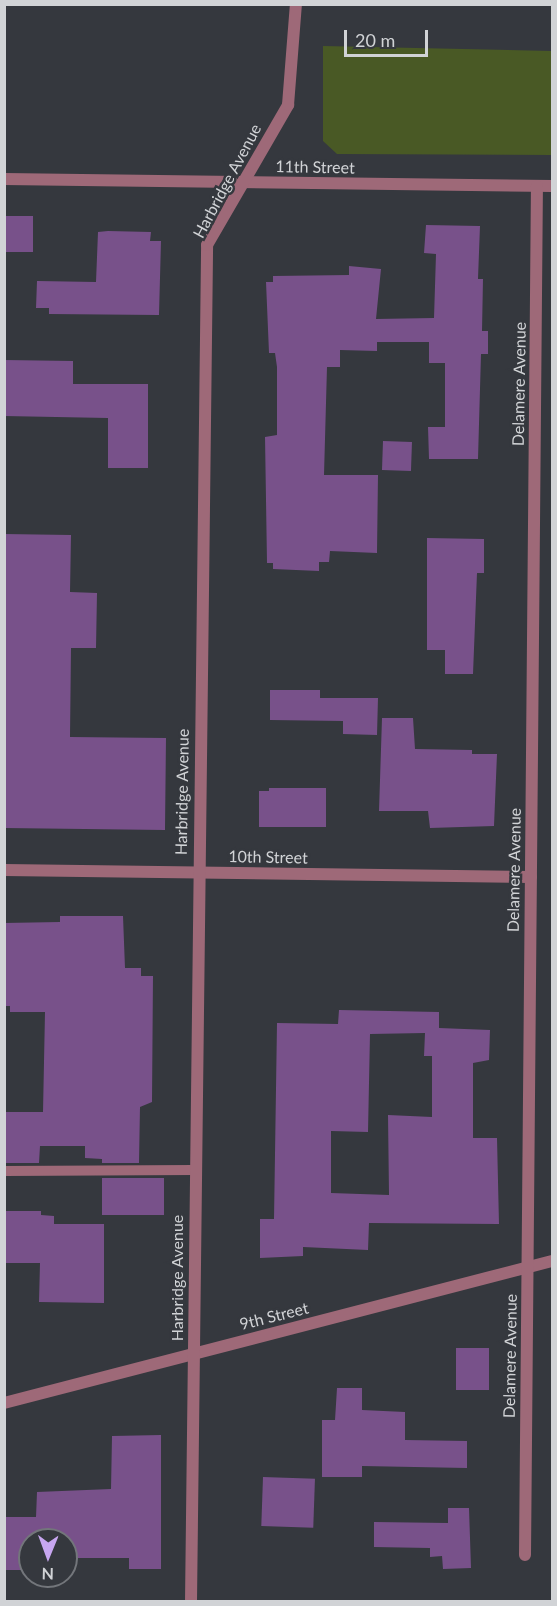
<!DOCTYPE html>
<style>
body{margin:0}
#map{position:relative;width:557px;height:1606px;overflow:hidden;background:#35383e;font-family:Lato,sans-serif}
div>[style]{position:absolute}
.green>*{inset:0;background:#495925}
.building>*{inset:0;background:#78518a;transform-origin:0 0}
.service>*{height:10px;margin:-5px;padding:0 5px;transform-origin:5px;border-radius:5px;background:#9e6978}
.minor>*{height:12px;margin:-6px;padding:0 6px;transform-origin:6px;border-radius:6px;background:#9e6978}
span{translate:-50% -50%;white-space:nowrap;text-align:center;line-height:1.15;-webkit-text-stroke:5px #35383e;paint-order:stroke}
.street-label{font-size:16px;color:#d1d3d6}
.frame{position:absolute;inset:0;border:6px solid #d1d3d6;pointer-events:none}
.north{position:absolute;left:18px;top:1528px;width:60px;height:60px;box-sizing:border-box;background:#35383e;border:2px solid #73767b;border-radius:50%;rotate:181deg;font-size:16px;font-weight:700;line-height:24px;text-align:center;color:#d1d3d6}
.north::after{content:'';display:block;margin:auto;width:21px;height:27px;background:#c7a6f0;clip-path:polygon(50% 0,100% 100%,50% 72%,0 100%)}
.scale{position:absolute;left:344px;top:30px;width:84px;height:27px;box-sizing:border-box;border:3px solid #d1d3d6;border-top:0;padding-left:8px;font-size:18px;line-height:21px;white-space:nowrap;color:#d1d3d6;-webkit-text-stroke:4px #35383e;paint-order:stroke}
</style>
<div id="map">
<div class="green">
<i style="clip-path:polygon(323px 46px,552px 51px,552px 155px,337px 154px,323px 141px)"></i>
</div>
<div class="building">
<i style="left:4px;top:216px;width:29px;height:36px"></i>
<i style="clip-path:polygon(426px 225px,480px 226px,478px 279px,483px 279px,482px 331px,488px 331px,488px 354px,481px 354px,478px 459px,429px 459px,428px 427px,445px 427px,445px 363px,429px 363px,429px 342px,377px 342px,377px 351px,340px 350px,340px 367px,327px 367px,324px 475px,378px 475px,377px 553px,330px 551px,329px 562px,319px 562px,319px 571px,273px 569px,273px 563px,267px 563px,265px 437px,277px 435px,277px 367px,275px 353px,269px 353px,266px 282px,273px 282px,273px 276px,349px 275px,349px 266px,381px 269px,376px 319px,434px 318px,436px 254px,424px 253px)"></i>
<i style="clip-path:polygon(108px 231px,151px 232px,150px 241px,161px 241px,159px 315px,49px 314px,49px 308px,36px 308px,37px 281px,96px 282px,98px 232px)"></i>
<i style="clip-path:polygon(4px 360px,73px 361px,73px 384px,148px 384px,148px 468px,108px 468px,108px 418px,4px 416px)"></i>
<i style="left:383px;top:441px;width:29px;height:29px;rotate:2deg"></i>
<i style="clip-path:polygon(4px 534px,71px 535px,70px 592px,97px 593px,96px 648px,71px 648px,70px 737px,166px 738px,165px 830px,4px 828px)"></i>
<i style="clip-path:polygon(427px 538px,484px 539px,484px 573px,477px 573px,473px 674px,445px 674px,445px 650px,427px 650px)"></i>
<i style="clip-path:polygon(270px 690px,320px 690px,320px 698px,378px 698px,377px 735px,343px 734px,343px 721px,270px 720px)"></i>
<i style="clip-path:polygon(382px 718px,413px 718px,415px 749px,472px 750px,472px 754px,497px 754px,494px 826px,430px 828px,428px 811px,379px 811px)"></i>
<i style="clip-path:polygon(269px 788px,326px 788px,326px 827px,259px 827px,259px 791px,269px 791px)"></i>
<i style="clip-path:polygon(60px 916px,123px 916px,125px 968px,141px 968px,141px 976px,153px 976px,152px 1102px,140px 1107px,139px 1163px,102px 1163px,102px 1159px,85px 1158px,85px 1146px,40px 1146px,39px 1163px,4px 1163px,4px 1112px,43px 1112px,45px 1012px,10px 1012px,10px 1006px,4px 1006px,4px 923px,60px 922px)"></i>
<i style="clip-path:polygon(evenodd,339px 1010px,439px 1012px,439px 1028px,490px 1030px,489px 1060px,473px 1063px,473px 1138px,497px 1138px,499px 1224px,369px 1223px,368px 1250px,303px 1247px,303px 1256px,260px 1258px,260px 1219px,274px 1219px,277px 1023px,338px 1024px,339px 1010px,425px 1033px,424px 1056px,432px 1056px,432px 1117px,388px 1115px,389px 1195px,331px 1193px,331px 1131px,368px 1132px,370px 1034px,425px 1033px)"></i>
<i style="left:102px;top:1178px;width:62px;height:37px"></i>
<i style="clip-path:polygon(4px 1211px,41px 1211px,41px 1215px,54px 1216px,54px 1224px,104px 1224px,104px 1303px,39px 1302px,40px 1263px,4px 1263px)"></i>
<i style="left:489px;top:1348px;width:42px;height:33px;rotate:90deg"></i>
<i style="clip-path:polygon(337px 1388px,362px 1388px,362px 1410px,405px 1412px,405px 1440px,467px 1441px,467px 1468px,362px 1466px,362px 1477px,322px 1477px,322px 1420px,335px 1420px)"></i>
<i style="clip-path:polygon(161px 1435px,161px 1569px,129px 1569px,129px 1558px,66px 1558px,66px 1540px,30px 1540px,30px 1570px,4px 1570px,4px 1517px,36px 1517px,37px 1492px,111px 1489px,112px 1436px)"></i>
<i style="left:263px;top:1477px;width:52px;height:49px;rotate:2deg"></i>
<i style="clip-path:polygon(448px 1508px,469px 1508px,471px 1568px,443px 1569px,442px 1556px,430px 1557px,430px 1548px,374px 1547px,374px 1522px,448px 1523px)"></i>
</div>
<div class="service">
<i style="left:4px;top:1171px;width:190px;rotate:-0.3deg"></i>
</div>
<div class="minor">
<i style="left:4px;top:179px;width:548px;rotate:0.73deg"></i>
<i style="left:4px;top:870px;width:527px;rotate:0.76deg"></i>
<i style="left:4px;top:1403px;width:566px;rotate:-14.53deg"></i>
<i style="left:525px;top:1555px;width:1369px;rotate:-89.5deg"></i>
<i style="left:191px;top:1602px;width:1357px;rotate:-89.32deg"></i>
<i style="left:207px;top:245px;width:162px;rotate:-59.9deg"></i>
<i style="left:288px;top:105px;width:101px;rotate:-85.5deg"></i>
</div>
<div class="street-label">
<span style="left:315px;top:167px;rotate:1deg">11th Street</span>
<span style="left:227px;top:181px;rotate:-62deg">Harbridge Avenue</span>
<span style="left:519px;top:384px;rotate:-89deg">Delamere Avenue</span>
<span style="left:182px;top:792px;rotate:-89deg">Harbridge Avenue</span>
<span style="left:268px;top:857px;rotate:1deg">10th Street</span>
<span style="left:514px;top:870px;rotate:-89deg">Delamere Avenue</span>
<span style="left:177px;top:1278px;rotate:-90deg">Harbridge Avenue</span>
<span style="left:274px;top:1316px;rotate:-14deg">9th Street</span>
<span style="left:510px;top:1356px;rotate:-89deg">Delamere Avenue</span>
</div>
<div class="frame"></div>
<div class="north">N</div>
<div class="scale">20 m</div>
</div>
